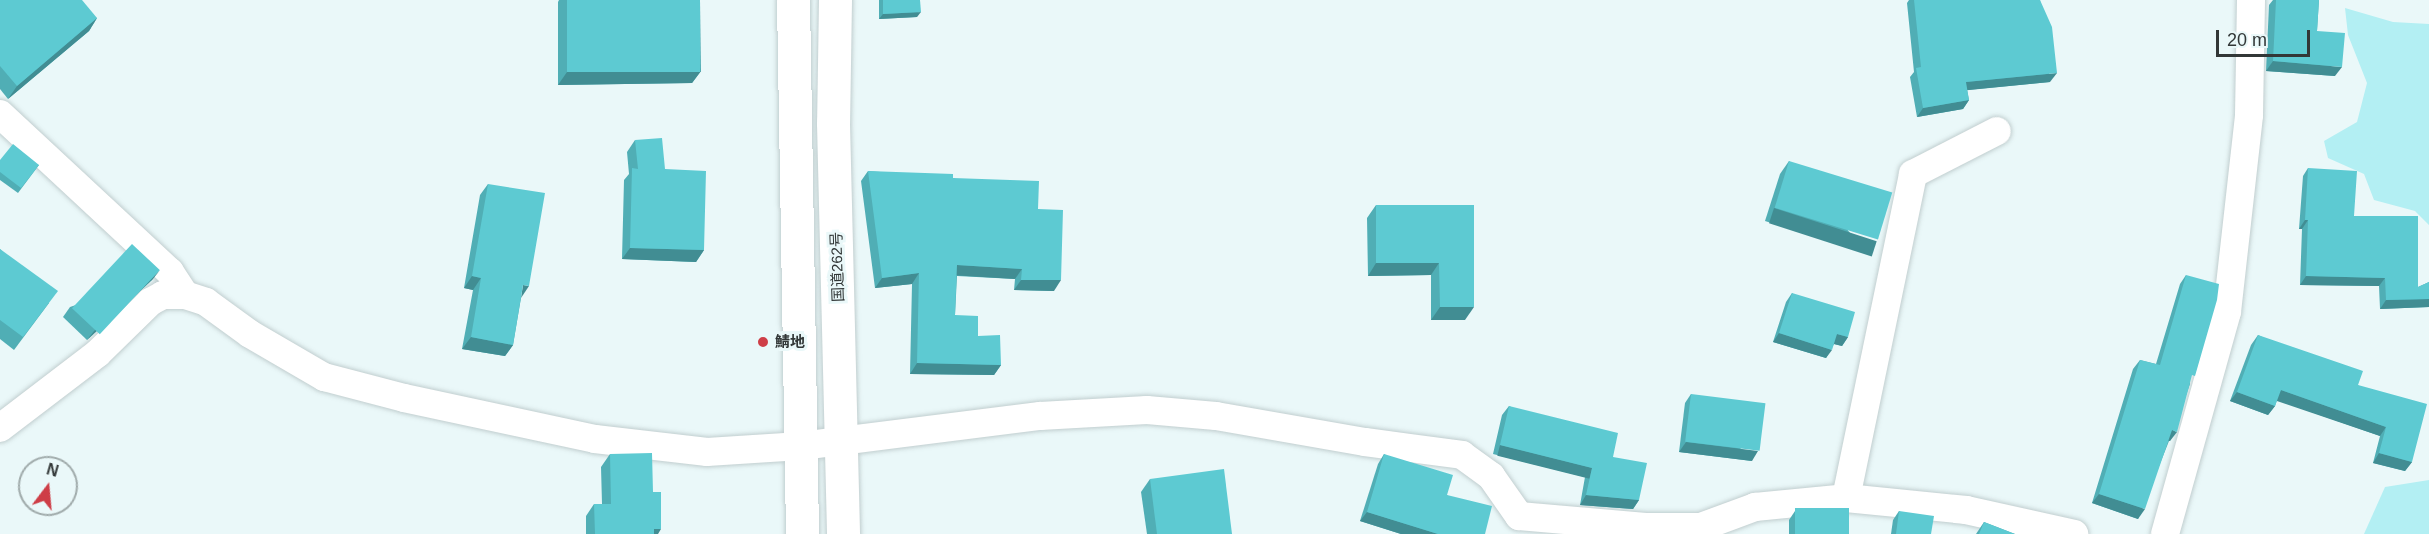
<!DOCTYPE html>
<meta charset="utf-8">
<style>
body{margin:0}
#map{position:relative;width:2429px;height:534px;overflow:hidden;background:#eaf8f9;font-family:Arial,"Noto Sans JP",sans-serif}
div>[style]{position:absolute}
.green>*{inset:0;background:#b3eff3}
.roads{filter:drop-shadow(0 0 2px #c1cecf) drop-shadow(0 0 2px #c1cecf)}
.street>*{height:28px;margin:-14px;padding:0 14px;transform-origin:14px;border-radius:14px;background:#fff}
.highway>*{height:33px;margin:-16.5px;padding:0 16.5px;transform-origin:16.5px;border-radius:16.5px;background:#fff}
.wall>*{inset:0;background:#50aeb5}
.shaded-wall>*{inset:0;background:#418d93;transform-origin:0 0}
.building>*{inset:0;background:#5dcad2;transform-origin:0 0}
.dots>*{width:16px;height:16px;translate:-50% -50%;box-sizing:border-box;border:3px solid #eaf8f9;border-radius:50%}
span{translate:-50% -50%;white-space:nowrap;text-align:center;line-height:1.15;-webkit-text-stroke:6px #eaf8f9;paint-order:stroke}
.street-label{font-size:15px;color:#323737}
.poi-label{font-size:15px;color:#323737;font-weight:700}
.left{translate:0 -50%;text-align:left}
.north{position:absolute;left:18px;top:456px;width:60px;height:60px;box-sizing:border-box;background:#eaf8f9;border:2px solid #a0abab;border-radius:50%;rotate:16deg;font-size:16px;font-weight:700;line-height:24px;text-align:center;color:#323737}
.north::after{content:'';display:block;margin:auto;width:21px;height:27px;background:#ce3e47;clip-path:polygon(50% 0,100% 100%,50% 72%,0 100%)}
.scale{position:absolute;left:2216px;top:30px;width:94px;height:27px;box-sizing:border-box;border:3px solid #323737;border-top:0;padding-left:8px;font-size:18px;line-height:21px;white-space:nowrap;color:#323737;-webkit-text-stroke:4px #eaf8f9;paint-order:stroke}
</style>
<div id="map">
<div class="green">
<i style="clip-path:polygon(2345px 8px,2393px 22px,2429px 24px,2429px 225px,2415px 211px,2374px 200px,2364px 174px,2328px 158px,2324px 141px,2357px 122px,2367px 83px,2348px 35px)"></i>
<i style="clip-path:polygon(2429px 480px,2429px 534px,2364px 534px,2385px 487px)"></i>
</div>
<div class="roads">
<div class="street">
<i style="left:0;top:114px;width:232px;rotate:42.9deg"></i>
<i style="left:170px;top:272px;width:27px;rotate:57deg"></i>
<i style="left:0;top:428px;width:123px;rotate:-37.4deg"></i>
<i style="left:98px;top:353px;width:73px;rotate:-44.4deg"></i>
<i style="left:150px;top:302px;width:15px;rotate:-28deg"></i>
<i style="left:163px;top:295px;width:22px"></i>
<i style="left:185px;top:295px;width:22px;rotate:18deg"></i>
<i style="left:206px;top:302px;width:54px;rotate:36deg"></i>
<i style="left:250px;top:334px;width:86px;rotate:30.2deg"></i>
<i style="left:324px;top:377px;width:83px;rotate:14.7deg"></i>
<i style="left:404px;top:398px;width:195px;rotate:12.1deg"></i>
<i style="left:595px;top:439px;width:113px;rotate:6.6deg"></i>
<i style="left:707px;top:452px;width:94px;rotate:-3.7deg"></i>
<i style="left:801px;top:446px;width:241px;rotate:-7.2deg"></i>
<i style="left:1040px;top:416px;width:107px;rotate:-3.2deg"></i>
<i style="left:1147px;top:410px;width:69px;rotate:5deg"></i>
<i style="left:1216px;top:416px;width:151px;rotate:9.9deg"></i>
<i style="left:1365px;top:442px;width:98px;rotate:7.6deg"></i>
<i style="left:1462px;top:455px;width:36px;rotate:36deg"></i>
<i style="left:1491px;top:476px;width:49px;rotate:55deg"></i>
<i style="left:1519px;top:516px;width:127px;rotate:5deg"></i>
<i style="left:1646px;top:527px;width:55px"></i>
<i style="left:1701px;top:527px;width:58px;rotate:-20.3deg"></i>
<i style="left:1755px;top:507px;width:91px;rotate:-5.6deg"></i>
<i style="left:1846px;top:498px;width:121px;rotate:5.7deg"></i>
<i style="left:1966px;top:510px;width:111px;rotate:12.5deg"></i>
<i style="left:1846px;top:498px;width:331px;rotate:-78.3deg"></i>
<i style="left:1913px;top:174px;width:94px;rotate:-27.1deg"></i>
<i style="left:2165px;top:534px;width:230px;rotate:-74.4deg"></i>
<i style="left:2227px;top:312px;width:198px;rotate:-83.6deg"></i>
<i style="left:2249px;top:115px;width:115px;rotate:-89deg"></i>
</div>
<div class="highway">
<i style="left:793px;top:0;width:534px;rotate:89.03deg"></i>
<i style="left:835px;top:0;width:123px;rotate:90.9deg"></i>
<i style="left:833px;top:123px;width:411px;rotate:88.6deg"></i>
</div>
</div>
<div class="wall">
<i style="clip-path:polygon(0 0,97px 18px,89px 31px,8px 99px,0 89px)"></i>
<i style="clip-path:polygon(559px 0,700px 0,701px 71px,692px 83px,558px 85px,558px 2px)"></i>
<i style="clip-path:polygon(879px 0,920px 0,917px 17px,879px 19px)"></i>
<i style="clip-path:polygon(1909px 0,2040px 0,2050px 82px,1967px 90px,1969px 100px,1963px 109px,1917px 117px,1910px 77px,1914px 72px,1907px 3px)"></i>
<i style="clip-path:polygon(2273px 0,2319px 0,2317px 31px,2335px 76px,2266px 71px,2269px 5px)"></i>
<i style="clip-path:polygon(635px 140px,704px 250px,696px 262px,622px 259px,624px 180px,629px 174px,627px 152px)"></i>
<i style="clip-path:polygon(0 160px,39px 165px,18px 193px,0 180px)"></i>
<i style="clip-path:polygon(1789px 161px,1868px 254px,1765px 221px,1780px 174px)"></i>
<i style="clip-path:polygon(2308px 168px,2354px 216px,2418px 287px,2429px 282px,2429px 307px,2380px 309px,2379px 286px,2300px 285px,2302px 229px,2299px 229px,2303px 176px)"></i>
<i style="clip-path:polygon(868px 171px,953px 178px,1038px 209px,1054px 291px,1014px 290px,1015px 279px,957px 276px,955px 315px,978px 336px,1001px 365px,994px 375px,910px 374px,912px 284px,875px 288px,861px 181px)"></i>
<i style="clip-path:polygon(488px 184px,521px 298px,513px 345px,505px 356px,462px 349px,473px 290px,464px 288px,480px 195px)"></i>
<i style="clip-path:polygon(1376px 205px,1474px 205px,1465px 320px,1431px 320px,1431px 275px,1368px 276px,1367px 218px)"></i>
<i style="clip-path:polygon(0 249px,49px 303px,14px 350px,0 339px)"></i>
<i style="clip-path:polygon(2186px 275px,2190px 384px,2170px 441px,2169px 441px,2138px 519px,2092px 503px,2133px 369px,2140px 360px,2156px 364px,2180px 284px)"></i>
<i style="clip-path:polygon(153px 279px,87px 340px,63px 317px,70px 307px)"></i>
<i style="clip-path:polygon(1792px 293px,1848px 337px,1842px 346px,1834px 344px,1826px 358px,1773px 342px,1786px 302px)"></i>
<i style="clip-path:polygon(2258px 335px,2358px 385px,2412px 462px,2405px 471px,2373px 463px,2380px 436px,2277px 400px,2275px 406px,2268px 415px,2230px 401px,2251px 345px)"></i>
<i style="clip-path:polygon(1691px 394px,1752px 461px,1679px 452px,1685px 403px)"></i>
<i style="clip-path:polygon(1509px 406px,1613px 457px,1639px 500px,1633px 509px,1580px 505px,1585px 477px,1493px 454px,1502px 415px)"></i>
<i style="clip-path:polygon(610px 454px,653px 492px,658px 534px,586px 534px,586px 516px,594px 504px,602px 504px,601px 467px)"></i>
<i style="clip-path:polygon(1384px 454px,1447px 495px,1485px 534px,1401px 534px,1360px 521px,1378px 464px)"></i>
<i style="clip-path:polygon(1150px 479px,1232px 534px,1147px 534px,1141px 492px)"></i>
<i style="clip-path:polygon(1795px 511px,1849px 534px,1789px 534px,1789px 520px)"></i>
<i style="clip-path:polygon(1899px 511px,1931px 534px,1891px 534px,1893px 520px)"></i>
<i style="clip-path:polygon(1984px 522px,2015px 534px,1976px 534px)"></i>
</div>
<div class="shaded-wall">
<i style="clip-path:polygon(921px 12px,917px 17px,879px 19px,883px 14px)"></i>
<i style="clip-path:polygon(97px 18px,89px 31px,8px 99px,17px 86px)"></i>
<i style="clip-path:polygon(2273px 61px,2342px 67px,2335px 76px,2266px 71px)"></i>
<i style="clip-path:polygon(701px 71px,692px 83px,558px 85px,567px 72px)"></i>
<i style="clip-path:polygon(2057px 73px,2050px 82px,1959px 91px,1966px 82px)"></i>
<i style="clip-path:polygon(1969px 100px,1963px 109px,1917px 117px,1923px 108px)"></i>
<i style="left:1774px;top:208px;width:108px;height:16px;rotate:18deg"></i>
<i style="clip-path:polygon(2305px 220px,2308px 220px,2302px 229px,2299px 229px)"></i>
<i style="clip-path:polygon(630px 248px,704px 250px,696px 262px,622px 259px)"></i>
<i style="clip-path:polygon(1376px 263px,1439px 263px,1431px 275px,1368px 276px)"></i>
<i style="clip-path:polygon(957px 265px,1022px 269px,1015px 279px,950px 275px)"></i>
<i style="clip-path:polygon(160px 270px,153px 279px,87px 340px,94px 331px)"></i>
<i style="clip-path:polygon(919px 273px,912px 284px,875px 288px,882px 278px)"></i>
<i style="clip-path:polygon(472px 276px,481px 278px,473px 290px,464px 288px)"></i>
<i style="clip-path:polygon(2306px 276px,2385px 278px,2379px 286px,2300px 285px)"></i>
<i style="clip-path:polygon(1021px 280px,1061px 280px,1054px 291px,1014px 290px)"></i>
<i style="clip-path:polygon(523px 285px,529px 286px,521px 298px)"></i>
<i style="clip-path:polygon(2429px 299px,2429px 307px,2380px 309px,2386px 300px)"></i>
<i style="clip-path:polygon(1440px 307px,1474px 307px,1465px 320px,1431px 320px)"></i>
<i style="clip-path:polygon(1779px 333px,1832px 350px,1826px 358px,1773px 342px)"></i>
<i style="clip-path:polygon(1837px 334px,1848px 337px,1842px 346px,1830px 343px)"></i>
<i style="clip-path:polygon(471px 337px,513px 345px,505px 356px,462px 349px)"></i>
<i style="clip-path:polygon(917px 363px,1001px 365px,994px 375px,910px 374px)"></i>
<i style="clip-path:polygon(2281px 390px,2386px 427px,2380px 436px,2274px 400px)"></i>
<i style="clip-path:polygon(2237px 392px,2275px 406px,2268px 415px,2230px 401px)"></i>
<i style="clip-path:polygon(2172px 430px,2177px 432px,2170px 441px,2166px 440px)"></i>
<i style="clip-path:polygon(1686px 442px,1758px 451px,1752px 461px,1679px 452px)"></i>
<i style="left:1500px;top:445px;width:95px;height:11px;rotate:14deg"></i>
<i style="clip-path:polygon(2379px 453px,2412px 462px,2405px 471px,2373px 463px)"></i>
<i style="clip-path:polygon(2099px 494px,2145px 509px,2138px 519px,2092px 503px)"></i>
<i style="clip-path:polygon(1586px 495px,1639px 500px,1633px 509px,1580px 505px)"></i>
<i style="clip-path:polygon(1367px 512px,1438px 534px,1401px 534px,1360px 521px)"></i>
<i style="clip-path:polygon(654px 529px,661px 529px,658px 534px,650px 534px)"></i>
</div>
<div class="building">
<i style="clip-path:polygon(0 0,82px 0,97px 18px,17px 86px,0 66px)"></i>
<i style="left:567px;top:0;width:133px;height:72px"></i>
<i style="clip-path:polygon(883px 0,920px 0,921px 12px,883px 14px)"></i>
<i style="clip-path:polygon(1914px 0,2040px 0,2052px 27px,2057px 73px,1966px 82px,1969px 100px,1923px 108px,1916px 68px,1921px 67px)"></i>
<i style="clip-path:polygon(2276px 0,2319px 0,2317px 31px,2345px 33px,2342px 67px,2273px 61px)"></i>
<i style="clip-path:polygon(662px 138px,665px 169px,706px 171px,704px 250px,630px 248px,632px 168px,638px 169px,635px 140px)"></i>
<i style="clip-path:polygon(13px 144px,39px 165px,21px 188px,0 172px,0 160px)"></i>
<i style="left:1789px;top:161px;width:108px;height:49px;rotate:17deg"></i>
<i style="clip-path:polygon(2308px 168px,2357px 171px,2354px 216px,2418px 216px,2418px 287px,2429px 282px,2429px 299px,2386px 300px,2385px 278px,2306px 276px,2308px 220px,2305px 220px)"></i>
<i style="clip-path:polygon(868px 171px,953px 174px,953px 178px,1039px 181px,1038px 209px,1063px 210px,1061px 280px,1021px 280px,1022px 269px,957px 265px,955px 315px,978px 316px,978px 336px,1000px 335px,1001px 365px,917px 363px,919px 273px,882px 278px)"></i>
<i style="clip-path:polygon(488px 184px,545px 193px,529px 286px,523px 285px,513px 345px,471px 337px,481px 278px,472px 276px)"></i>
<i style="clip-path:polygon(1376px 205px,1474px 205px,1474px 307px,1440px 307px,1439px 263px,1376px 263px)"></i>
<i style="left:132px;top:244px;width:38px;height:88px;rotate:43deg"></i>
<i style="clip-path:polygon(0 249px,58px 291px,23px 337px,0 320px)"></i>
<i style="clip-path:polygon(2186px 275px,2219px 284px,2217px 300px,2195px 376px,2192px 375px,2177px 432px,2172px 430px,2145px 509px,2099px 494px,2140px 360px,2160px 365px)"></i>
<i style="clip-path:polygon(1792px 293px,1855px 312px,1848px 337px,1837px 334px,1832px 350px,1779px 333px)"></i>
<i style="clip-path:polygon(2258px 335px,2363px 371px,2358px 385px,2427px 404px,2412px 462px,2379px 453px,2386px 427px,2281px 390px,2275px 406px,2237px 392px)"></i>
<i style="left:1691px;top:394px;width:75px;height:48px;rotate:7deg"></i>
<i style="clip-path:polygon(1509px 406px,1618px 433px,1613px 457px,1647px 463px,1639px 500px,1586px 495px,1592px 468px,1500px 445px)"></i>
<i style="clip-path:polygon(652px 453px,653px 492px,661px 492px,661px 529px,654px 529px,654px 534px,595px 534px,594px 504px,611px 504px,610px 454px)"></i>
<i style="clip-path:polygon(1384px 454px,1453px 475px,1447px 495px,1492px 506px,1485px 534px,1438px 534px,1367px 512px)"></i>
<i style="clip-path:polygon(1224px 469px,1232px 534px,1157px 534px,1150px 479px)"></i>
<i style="left:1849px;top:508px;width:26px;height:54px;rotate:90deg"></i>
<i style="clip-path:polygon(1899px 511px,1934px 516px,1931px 534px,1896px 534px)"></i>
<i style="clip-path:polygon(1984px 522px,2015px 534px,1979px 534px)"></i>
</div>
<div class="dots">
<i style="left:763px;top:342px;background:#ce3e47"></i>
</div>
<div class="street-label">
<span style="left:837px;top:267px;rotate:-92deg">国道262号</span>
</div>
<div class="poi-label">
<span class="left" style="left:775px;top:342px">鯖地</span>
</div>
<div class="north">N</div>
<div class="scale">20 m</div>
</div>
